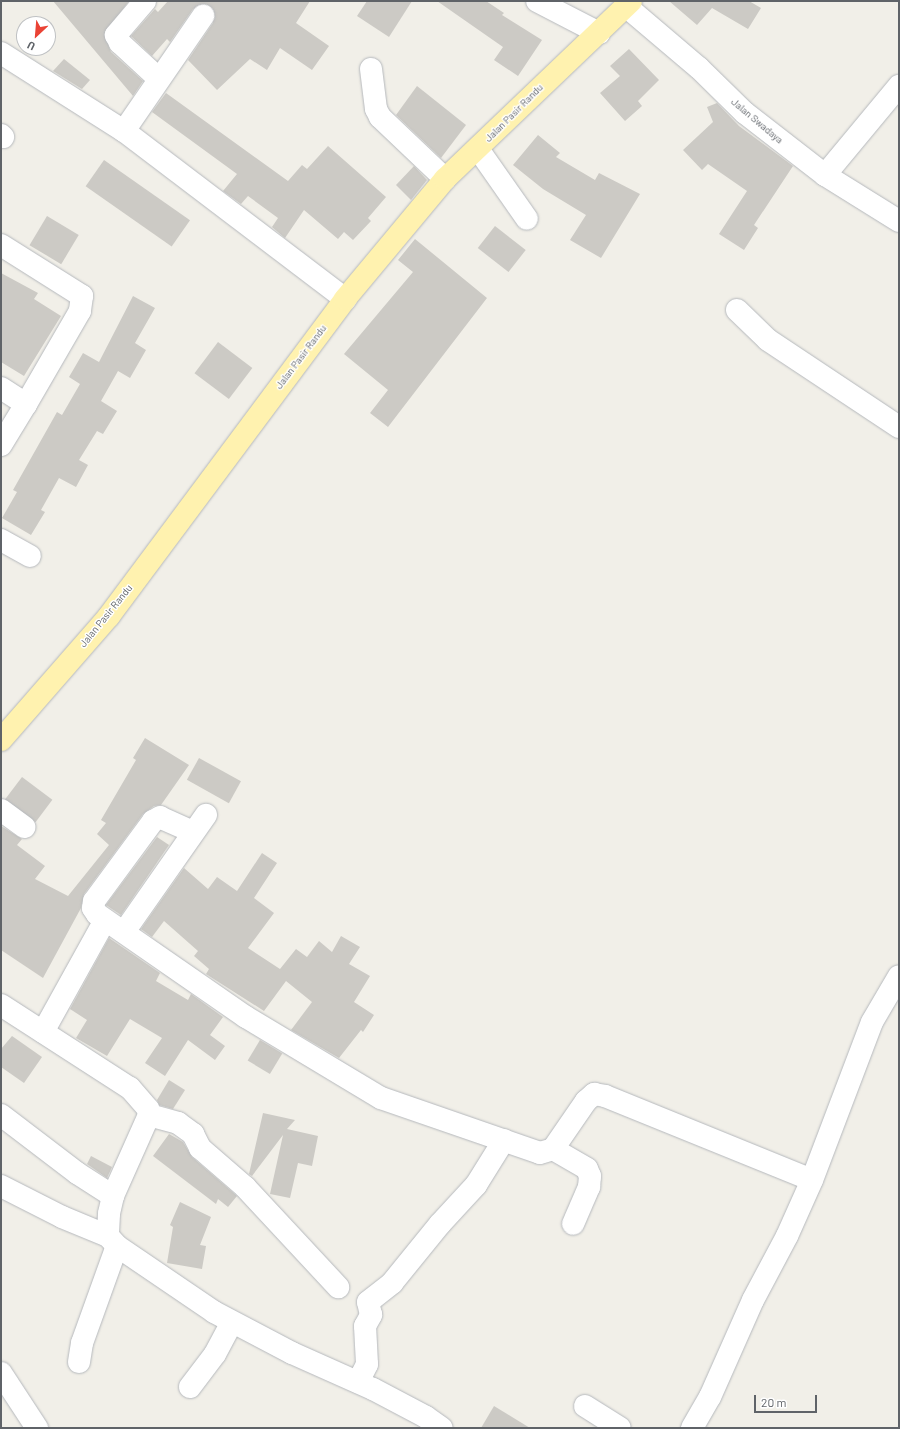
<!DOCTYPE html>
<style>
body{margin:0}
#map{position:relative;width:900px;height:1429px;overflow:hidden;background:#f1efe8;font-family:Barlow,sans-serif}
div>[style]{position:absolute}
.building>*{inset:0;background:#cccac5;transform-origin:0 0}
.roads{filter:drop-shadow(0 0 1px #b5b8bc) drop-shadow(0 0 1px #b5b8bc)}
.minor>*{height:22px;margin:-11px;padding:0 11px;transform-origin:11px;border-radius:11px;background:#fff}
.major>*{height:22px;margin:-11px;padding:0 11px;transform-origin:11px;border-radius:11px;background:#fff2af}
span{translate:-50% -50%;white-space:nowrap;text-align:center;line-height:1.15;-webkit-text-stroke:3px #fff;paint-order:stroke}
.street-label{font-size:10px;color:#5f6368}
.frame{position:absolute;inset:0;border:2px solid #5f6368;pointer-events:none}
.north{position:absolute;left:16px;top:16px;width:40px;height:40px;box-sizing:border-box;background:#fff;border:1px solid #bfc1c3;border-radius:50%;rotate:206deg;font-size:11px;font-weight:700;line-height:16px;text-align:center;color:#5f6368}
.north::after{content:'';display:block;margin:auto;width:14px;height:18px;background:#ea4335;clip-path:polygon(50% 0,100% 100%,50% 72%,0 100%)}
.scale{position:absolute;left:754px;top:1395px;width:63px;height:18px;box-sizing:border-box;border:2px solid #5f6368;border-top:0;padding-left:5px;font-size:12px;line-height:14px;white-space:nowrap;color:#5f6368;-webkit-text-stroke:3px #fff;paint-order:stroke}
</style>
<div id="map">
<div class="building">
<i style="clip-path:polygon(53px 1px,129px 1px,104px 34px,111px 52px,143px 81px,133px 96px)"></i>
<i style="clip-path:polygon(168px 1px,310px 1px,296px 23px,329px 46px,312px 70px,280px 48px,267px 70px,250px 59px,217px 90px,188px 60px,213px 23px,214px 11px,210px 6px,204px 4px,193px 9px,170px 42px,167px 39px,152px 56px,131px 36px,155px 9px,158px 12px)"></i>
<i style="clip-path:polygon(367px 1px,412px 1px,389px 37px,357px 16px)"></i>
<i style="clip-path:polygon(437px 1px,486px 1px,504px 13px,502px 15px,542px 40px,518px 76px,494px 60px,503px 47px)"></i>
<i style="clip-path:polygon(669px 1px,749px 1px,761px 8px,748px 29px,712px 8px,697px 25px)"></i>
<i style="clip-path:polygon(629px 49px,659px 80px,638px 101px,642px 106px,625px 121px,600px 93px,620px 76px,610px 66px)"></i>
<i style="clip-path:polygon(64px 59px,90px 80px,82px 89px,53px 71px)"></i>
<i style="clip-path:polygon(417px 86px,466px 125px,441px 158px,396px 115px)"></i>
<i style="clip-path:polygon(166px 93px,288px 181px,302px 165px,307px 169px,328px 146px,386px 197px,368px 218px,371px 221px,353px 240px,344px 232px,338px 239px,304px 210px,285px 238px,272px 227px,278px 218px,248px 196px,241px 204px,223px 191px,237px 174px,152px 112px)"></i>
<i style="clip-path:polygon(717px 103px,739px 126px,793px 166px,754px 225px,758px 228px,744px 250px,719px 234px,747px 191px,708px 164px,702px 170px,683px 150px,713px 122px,707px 107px)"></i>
<i style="clip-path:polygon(538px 135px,560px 153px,556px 157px,595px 180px,599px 173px,640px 194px,601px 258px,570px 240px,586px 215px,543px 189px,513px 165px)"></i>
<i style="left:104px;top:160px;width:105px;height:32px;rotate:35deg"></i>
<i style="clip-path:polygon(414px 166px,427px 180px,411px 200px,396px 185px)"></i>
<i style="left:47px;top:216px;width:37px;height:34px;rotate:31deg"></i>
<i style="left:495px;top:226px;width:39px;height:28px;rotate:38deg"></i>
<i style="clip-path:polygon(415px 239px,487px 298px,388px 427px,370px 413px,388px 390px,344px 354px,413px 272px,398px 260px)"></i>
<i style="clip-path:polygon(1px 273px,38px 293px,34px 299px,61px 316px,24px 376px,1px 362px)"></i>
<i style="clip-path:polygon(133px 296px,155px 308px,135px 343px,146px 350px,130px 378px,118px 371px,101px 401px,117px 411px,103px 434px,97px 431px,79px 460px,88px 465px,76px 487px,59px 478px,41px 510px,45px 512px,31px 535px,2px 518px,17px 492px,13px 490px,57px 412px,62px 415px,80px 384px,69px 377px,83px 353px,99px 362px)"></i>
<i style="left:218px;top:342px;width:43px;height:39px;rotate:37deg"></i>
<i style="clip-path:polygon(145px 738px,189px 765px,161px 805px,154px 806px,143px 814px,84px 894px,81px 908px,43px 978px,1px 950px,1px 826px,22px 839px,17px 845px,45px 866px,35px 879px,68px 896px,109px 845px,97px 834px,106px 823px,101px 820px,136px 760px,133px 758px)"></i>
<i style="left:199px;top:758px;width:48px;height:25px;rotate:29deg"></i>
<i style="left:22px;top:777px;width:38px;height:28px;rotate:37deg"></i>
<i style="clip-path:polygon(157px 837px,169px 845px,121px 915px,106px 905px)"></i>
<i style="clip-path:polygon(262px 853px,277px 863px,254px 898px,274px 913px,248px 948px,280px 969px,296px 949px,307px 957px,319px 941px,332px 952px,341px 936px,360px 947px,349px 964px,370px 976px,354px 1002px,374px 1015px,363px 1032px,361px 1030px,339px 1058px,291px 1030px,312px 1002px,286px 981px,264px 1011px,206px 974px,209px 969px,194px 956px,198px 951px,164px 921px,152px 937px,141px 929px,184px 868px,208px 889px,217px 877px,237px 891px)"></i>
<i style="clip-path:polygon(109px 938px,160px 973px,156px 981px,188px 1000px,191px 994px,223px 1017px,210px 1035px,225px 1046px,215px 1060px,188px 1040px,165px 1076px,145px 1063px,162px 1038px,130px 1019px,107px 1056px,76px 1038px,87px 1020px,70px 1009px)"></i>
<i style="clip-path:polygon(12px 1036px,42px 1057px,24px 1083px,1px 1067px,1px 1049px)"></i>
<i style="left:260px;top:1040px;width:26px;height:24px;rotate:31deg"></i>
<i style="clip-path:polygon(169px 1080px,185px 1090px,173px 1109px,159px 1105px,157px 1100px)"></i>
<i style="clip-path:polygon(263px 1113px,295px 1120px,287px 1129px,318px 1136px,312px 1166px,298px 1163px,290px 1198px,270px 1194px,283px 1135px,252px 1176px,249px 1174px)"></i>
<i style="clip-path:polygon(169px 1134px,183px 1142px,192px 1157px,237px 1196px,228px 1207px,218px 1199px,216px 1204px,153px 1156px)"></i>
<i style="clip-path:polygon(91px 1156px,112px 1167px,107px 1178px,87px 1164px)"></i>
<i style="clip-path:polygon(180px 1202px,211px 1217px,200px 1245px,206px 1246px,202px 1269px,167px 1263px,173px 1227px,170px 1225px)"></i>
<i style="clip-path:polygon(494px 1406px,530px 1428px,481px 1428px)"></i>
</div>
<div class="roads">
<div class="minor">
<i style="left:145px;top:1px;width:45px;rotate:130.5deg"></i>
<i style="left:116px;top:35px;width:9px;rotate:63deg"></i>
<i style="left:120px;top:43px;width:53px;rotate:42.7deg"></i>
<i style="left:537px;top:1px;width:70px;rotate:27.3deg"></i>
<i style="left:627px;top:7px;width:94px;rotate:40.3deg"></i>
<i style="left:699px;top:68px;width:64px;rotate:44.4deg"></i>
<i style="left:745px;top:113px;width:101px;rotate:37.8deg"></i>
<i style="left:825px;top:175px;width:87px;rotate:31.9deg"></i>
<i style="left:1px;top:53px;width:146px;rotate:32.4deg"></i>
<i style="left:124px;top:131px;width:278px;rotate:37.2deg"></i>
<i style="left:371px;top:69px;width:40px;rotate:82.9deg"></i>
<i style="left:376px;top:109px;width:9px;rotate:63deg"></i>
<i style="left:380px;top:117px;width:90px;rotate:43.6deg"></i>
<i style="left:124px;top:131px;width:140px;rotate:-55.5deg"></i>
<i style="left:1px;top:135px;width:3px;rotate:45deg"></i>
<i style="left:478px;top:149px;width:85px;rotate:55deg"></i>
<i style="left:825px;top:175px;width:116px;rotate:-50.3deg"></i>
<i style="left:1px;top:245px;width:96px;rotate:32.2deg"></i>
<i style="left:82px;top:296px;width:15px;rotate:98deg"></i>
<i style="left:80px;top:311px;width:108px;rotate:120.1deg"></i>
<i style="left:737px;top:310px;width:43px;rotate:44.1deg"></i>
<i style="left:768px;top:340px;width:157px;rotate:33.6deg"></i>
<i style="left:1px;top:388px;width:30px;rotate:33deg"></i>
<i style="left:26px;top:404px;width:48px;rotate:121.4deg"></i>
<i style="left:1px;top:540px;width:33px;rotate:29deg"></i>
<i style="left:1px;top:810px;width:29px;rotate:36deg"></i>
<i style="left:193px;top:832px;width:36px;rotate:-156deg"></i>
<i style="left:160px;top:817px;width:8px;rotate:150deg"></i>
<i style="left:153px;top:821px;width:99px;rotate:126.4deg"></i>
<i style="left:94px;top:901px;width:7px;rotate:98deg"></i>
<i style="left:93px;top:908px;width:7px;rotate:56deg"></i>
<i style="left:97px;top:914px;width:181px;rotate:34.7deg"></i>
<i style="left:246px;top:1017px;width:157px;rotate:31deg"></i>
<i style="left:381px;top:1098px;width:168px;rotate:19.1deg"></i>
<i style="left:540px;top:1153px;width:14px;rotate:-17deg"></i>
<i style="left:553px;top:1149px;width:58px;rotate:-55.5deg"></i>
<i style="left:586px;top:1101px;width:11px;rotate:-41deg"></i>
<i style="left:594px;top:1094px;width:11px;rotate:10deg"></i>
<i style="left:605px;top:1096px;width:223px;rotate:22.1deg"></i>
<i style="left:124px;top:932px;width:143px;rotate:-55deg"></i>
<i style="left:1px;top:1005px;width:153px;rotate:32.8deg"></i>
<i style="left:130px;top:1088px;width:28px;rotate:49deg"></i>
<i style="left:148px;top:1109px;width:6px;rotate:81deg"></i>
<i style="left:149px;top:1115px;width:89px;rotate:114deg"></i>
<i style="left:113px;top:1196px;width:18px;rotate:103deg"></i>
<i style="left:109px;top:1214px;width:22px;rotate:93deg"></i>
<i style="left:108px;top:1236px;width:13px;rotate:48deg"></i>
<i style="left:117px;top:1246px;width:117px;rotate:34.2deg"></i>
<i style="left:214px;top:1312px;width:88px;rotate:27.7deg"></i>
<i style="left:292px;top:1353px;width:89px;rotate:24deg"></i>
<i style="left:373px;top:1389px;width:60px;rotate:27.8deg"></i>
<i style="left:426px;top:1417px;width:19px;rotate:35deg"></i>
<i style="left:43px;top:1032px;width:128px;rotate:-61deg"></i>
<i style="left:1px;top:1115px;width:96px;rotate:37.3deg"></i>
<i style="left:77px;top:1173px;width:43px;rotate:32.6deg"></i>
<i style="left:149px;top:1115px;width:30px;rotate:15deg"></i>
<i style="left:178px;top:1123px;width:19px;rotate:36deg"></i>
<i style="left:193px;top:1134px;width:16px;rotate:63deg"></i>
<i style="left:200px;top:1148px;width:60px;rotate:40.9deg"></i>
<i style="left:245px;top:1187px;width:137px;rotate:47.1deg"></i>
<i style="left:553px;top:1149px;width:39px;rotate:30deg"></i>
<i style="left:587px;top:1169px;width:8px;rotate:67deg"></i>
<i style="left:590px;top:1176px;width:11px;rotate:95deg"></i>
<i style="left:589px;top:1187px;width:40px;rotate:113.4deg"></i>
<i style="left:1px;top:1186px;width:68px;rotate:26.9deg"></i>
<i style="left:62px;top:1217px;width:50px;rotate:22.4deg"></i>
<i style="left:79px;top:1362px;width:19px;rotate:-81deg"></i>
<i style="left:82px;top:1343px;width:103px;rotate:-70.2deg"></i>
<i style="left:1px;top:1373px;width:66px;rotate:56.8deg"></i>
<i style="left:358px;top:1382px;width:20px;rotate:-63deg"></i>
<i style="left:367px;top:1364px;width:38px;rotate:-93deg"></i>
<i style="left:365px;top:1326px;width:13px;rotate:-61deg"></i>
<i style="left:371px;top:1315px;width:13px;rotate:-103deg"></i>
<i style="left:368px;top:1302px;width:31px;rotate:-38deg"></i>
<i style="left:392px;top:1283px;width:76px;rotate:-50.9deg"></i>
<i style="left:440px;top:1224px;width:53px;rotate:-47.3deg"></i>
<i style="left:476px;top:1185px;width:53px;rotate:-58.1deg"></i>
<i style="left:190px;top:1387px;width:41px;rotate:-52.9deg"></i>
<i style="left:215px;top:1354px;width:36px;rotate:-62deg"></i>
<i style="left:585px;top:1406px;width:41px;rotate:32.2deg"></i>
<i style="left:692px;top:1428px;width:36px;rotate:-60deg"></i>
<i style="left:710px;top:1397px;width:106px;rotate:-66.1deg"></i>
<i style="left:753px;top:1300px;width:72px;rotate:-62deg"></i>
<i style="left:787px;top:1236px;width:61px;rotate:-65.9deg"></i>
<i style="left:812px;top:1180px;width:169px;rotate:-69.2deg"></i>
<i style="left:872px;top:1022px;width:53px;rotate:-59.6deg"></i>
</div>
<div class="major">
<i style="left:1px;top:740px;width:164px;rotate:-48.9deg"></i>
<i style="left:109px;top:616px;width:395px;rotate:-53.3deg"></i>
<i style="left:345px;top:299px;width:156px;rotate:-50.2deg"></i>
<i style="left:445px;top:179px;width:257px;rotate:-43.7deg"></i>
</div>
</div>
<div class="street-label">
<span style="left:514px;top:113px;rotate:-45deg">Jalan Pasir Randu</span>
<span style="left:757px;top:121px;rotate:40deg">Jalan Swadaya</span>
<span style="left:301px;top:357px;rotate:-53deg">Jalan Pasir Randu</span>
<span style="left:106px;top:616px;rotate:-51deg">Jalan Pasir Randu</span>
</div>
<div class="frame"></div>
<div class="north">U</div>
<div class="scale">20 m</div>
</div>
